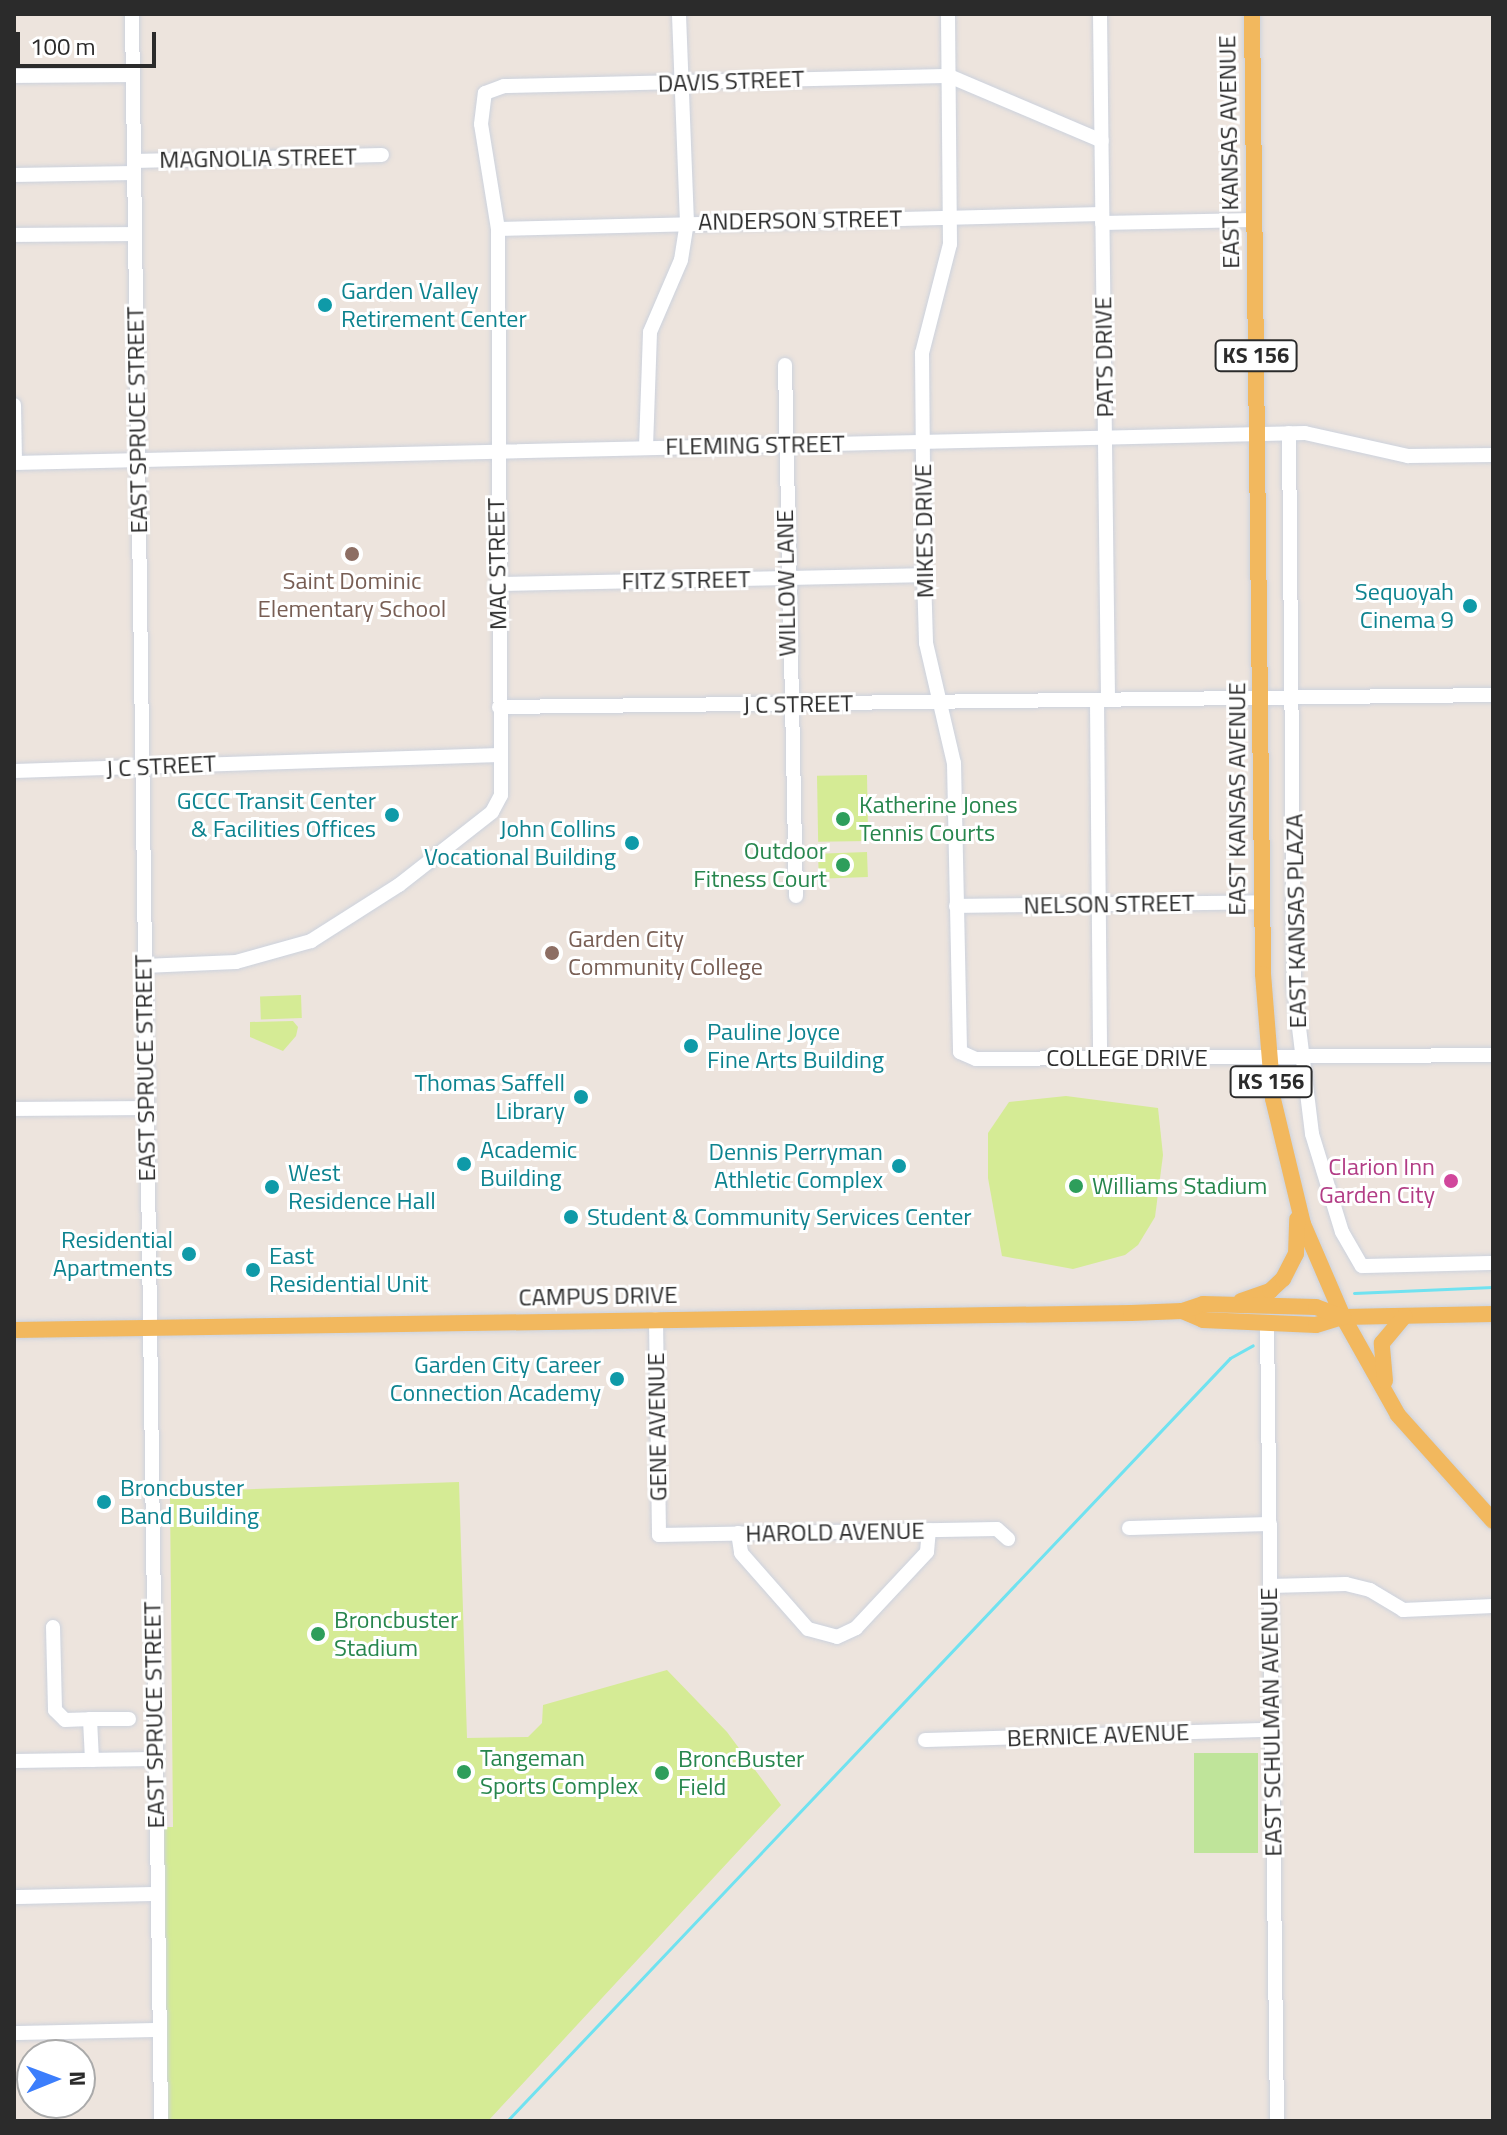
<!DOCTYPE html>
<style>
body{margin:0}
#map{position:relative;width:1507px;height:2135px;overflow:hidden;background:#ede4dd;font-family:"Titillium Web",sans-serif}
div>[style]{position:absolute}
.green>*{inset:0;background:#bfe49a;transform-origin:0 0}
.pitch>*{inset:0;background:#d5eb95;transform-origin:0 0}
.stream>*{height:3px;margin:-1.5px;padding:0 1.5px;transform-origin:1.5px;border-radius:1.5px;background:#70e2f0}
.roads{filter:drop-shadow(0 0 2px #ccd2dd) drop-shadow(0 0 2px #ccd2dd)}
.minor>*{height:14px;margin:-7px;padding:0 7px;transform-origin:7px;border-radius:7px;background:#fff}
.major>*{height:16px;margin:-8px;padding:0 8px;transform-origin:8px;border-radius:8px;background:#f2b85e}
.dots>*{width:22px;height:22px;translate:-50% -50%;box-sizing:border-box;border:4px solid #fff;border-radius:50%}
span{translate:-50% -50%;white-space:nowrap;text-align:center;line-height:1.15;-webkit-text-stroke:6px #fff;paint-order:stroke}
.shield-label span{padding:2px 6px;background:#fff;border:2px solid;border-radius:6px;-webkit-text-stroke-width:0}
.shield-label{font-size:22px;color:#2b2b2b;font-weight:700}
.street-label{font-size:24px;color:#2b2b2b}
.culture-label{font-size:24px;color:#0d838f}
.left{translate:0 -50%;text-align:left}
.right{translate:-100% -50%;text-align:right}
.education-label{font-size:24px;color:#785e54}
.leisure-label{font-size:24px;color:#27864d}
.hotel-label{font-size:24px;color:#b23c85}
.frame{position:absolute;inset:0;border:16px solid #2b2b2b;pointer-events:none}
.north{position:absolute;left:16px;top:2039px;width:80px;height:80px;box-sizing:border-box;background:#fff;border:2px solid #aaa;border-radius:50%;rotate:89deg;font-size:22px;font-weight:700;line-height:32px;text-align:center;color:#2b2b2b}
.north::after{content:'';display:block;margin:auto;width:28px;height:36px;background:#3c7efc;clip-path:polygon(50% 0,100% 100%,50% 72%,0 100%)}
.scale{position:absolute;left:16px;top:32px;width:140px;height:36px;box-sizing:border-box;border:4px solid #2b2b2b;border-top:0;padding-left:10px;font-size:24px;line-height:28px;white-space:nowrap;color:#2b2b2b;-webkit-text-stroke:6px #fff;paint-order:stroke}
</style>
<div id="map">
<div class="green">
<i style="left:1194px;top:1753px;width:64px;height:100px"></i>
</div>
<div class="pitch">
<i style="left:867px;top:775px;width:66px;height:50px;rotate:89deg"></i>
<i style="left:867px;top:852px;width:25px;height:49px;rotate:88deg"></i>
<i style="left:301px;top:995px;width:23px;height:41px;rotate:88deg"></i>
<i style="clip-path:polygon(293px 1021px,298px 1027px,296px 1036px,283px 1051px,250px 1037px,250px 1022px)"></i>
<i style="clip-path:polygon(1066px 1096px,1158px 1108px,1163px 1155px,1155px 1217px,1138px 1245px,1125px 1255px,1073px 1269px,1002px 1256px,988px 1178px,988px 1133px,1009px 1102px)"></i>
<i style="clip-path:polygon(459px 1482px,467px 1738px,528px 1737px,542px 1723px,543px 1705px,667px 1670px,727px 1732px,781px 1805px,488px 2121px,167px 2121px,164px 1827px,173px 1827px,170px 1492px)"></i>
</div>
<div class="stream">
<i style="left:1354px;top:1293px;width:139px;rotate:-2.5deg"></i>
<i style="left:507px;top:2121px;width:1051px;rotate:-46.54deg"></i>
<i style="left:1230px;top:1358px;width:26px;rotate:-29deg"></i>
</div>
<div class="roads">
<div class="minor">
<i style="left:132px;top:14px;width:2107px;rotate:89.21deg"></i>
<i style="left:948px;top:14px;width:230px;rotate:89.5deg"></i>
<i style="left:950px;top:244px;width:113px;rotate:104.4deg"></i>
<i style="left:922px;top:353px;width:222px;rotate:89.5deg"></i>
<i style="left:924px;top:575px;width:68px;rotate:88.3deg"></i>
<i style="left:926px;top:643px;width:123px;rotate:76.9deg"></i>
<i style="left:954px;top:763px;width:289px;rotate:88.8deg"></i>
<i style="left:960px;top:1052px;width:17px;rotate:24deg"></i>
<i style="left:976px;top:1059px;width:517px;rotate:-0.44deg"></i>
<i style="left:1100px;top:14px;width:686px;rotate:89.33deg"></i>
<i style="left:14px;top:76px;width:119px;rotate:-0.5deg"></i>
<i style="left:134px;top:161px;width:248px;rotate:-1.4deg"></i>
<i style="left:14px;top:175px;width:120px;rotate:-1deg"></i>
<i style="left:1102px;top:223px;width:152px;rotate:-1.1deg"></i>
<i style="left:498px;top:229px;width:604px;rotate:-1.42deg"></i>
<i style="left:14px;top:235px;width:121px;rotate:-0.5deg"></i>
<i style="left:785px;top:365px;width:531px;rotate:88.81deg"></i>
<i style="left:14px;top:405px;width:58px;rotate:89deg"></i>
<i style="left:1289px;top:433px;width:554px;rotate:89.48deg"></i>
<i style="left:1294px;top:987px;width:148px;rotate:83deg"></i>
<i style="left:1312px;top:1134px;width:102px;rotate:73deg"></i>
<i style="left:1342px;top:1232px;width:39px;rotate:60deg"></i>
<i style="left:1362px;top:1266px;width:131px;rotate:-1.3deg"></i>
<i style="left:646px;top:447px;width:115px;rotate:-88deg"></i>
<i style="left:650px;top:332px;width:78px;rotate:-66.7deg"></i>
<i style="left:681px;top:260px;width:37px;rotate:-81deg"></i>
<i style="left:687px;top:223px;width:209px;rotate:-92.2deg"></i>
<i style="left:14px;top:463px;width:1291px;rotate:-1.33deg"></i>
<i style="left:1305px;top:433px;width:106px;rotate:12.6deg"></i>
<i style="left:1408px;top:456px;width:85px;rotate:-0.7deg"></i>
<i style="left:497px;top:584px;width:427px;rotate:-1.2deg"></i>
<i style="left:1097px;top:701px;width:357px;rotate:89.5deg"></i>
<i style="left:499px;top:707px;width:994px;rotate:-0.69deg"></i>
<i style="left:14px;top:771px;width:486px;rotate:-1.9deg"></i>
<i style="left:956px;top:906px;width:306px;rotate:-0.7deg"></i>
<i style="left:144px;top:966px;width:92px;rotate:-2.5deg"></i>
<i style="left:236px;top:962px;width:78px;rotate:-15.6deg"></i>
<i style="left:311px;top:941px;width:104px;rotate:-32.5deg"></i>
<i style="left:399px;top:885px;width:118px;rotate:-38.1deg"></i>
<i style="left:492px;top:812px;width:19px;rotate:-62deg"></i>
<i style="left:501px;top:795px;width:566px;rotate:-90.3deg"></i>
<i style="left:498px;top:229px;width:106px;rotate:-99.2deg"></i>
<i style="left:481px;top:124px;width:31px;rotate:-83deg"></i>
<i style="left:485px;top:93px;width:20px;rotate:-20deg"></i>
<i style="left:504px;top:86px;width:445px;rotate:-1.3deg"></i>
<i style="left:949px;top:76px;width:166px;rotate:23deg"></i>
<i style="left:14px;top:1109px;width:131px;rotate:-0.4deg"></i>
<i style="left:656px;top:1319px;width:216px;rotate:89.2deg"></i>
<i style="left:659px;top:1535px;width:338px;rotate:-1deg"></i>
<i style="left:997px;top:1529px;width:15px;rotate:42deg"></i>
<i style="left:1267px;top:1323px;width:798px;rotate:89.28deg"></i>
<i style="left:1129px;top:1528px;width:141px;rotate:-1.6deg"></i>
<i style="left:738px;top:1533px;width:20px;rotate:81deg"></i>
<i style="left:741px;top:1553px;width:101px;rotate:48.6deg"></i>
<i style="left:808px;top:1629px;width:30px;rotate:15deg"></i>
<i style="left:837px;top:1637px;width:21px;rotate:-25deg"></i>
<i style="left:856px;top:1628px;width:104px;rotate:-46.9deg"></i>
<i style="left:927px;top:1552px;width:22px;rotate:-85deg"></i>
<i style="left:1270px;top:1586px;width:76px;rotate:-1.5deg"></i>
<i style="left:1346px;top:1584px;width:25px;rotate:14deg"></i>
<i style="left:1370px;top:1590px;width:39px;rotate:31deg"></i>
<i style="left:1403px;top:1610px;width:90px;rotate:-2.5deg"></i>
<i style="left:53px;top:1627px;width:83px;rotate:88.6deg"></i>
<i style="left:55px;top:1710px;width:14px;rotate:45deg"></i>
<i style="left:65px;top:1720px;width:25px;rotate:-2deg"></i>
<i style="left:925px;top:1740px;width:346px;rotate:-1.7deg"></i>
<i style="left:92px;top:1760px;width:41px;rotate:-92.8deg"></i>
<i style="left:90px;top:1719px;width:39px"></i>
<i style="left:14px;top:1761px;width:141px;rotate:-0.8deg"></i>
<i style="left:14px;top:1897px;width:143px;rotate:-1.2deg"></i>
<i style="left:14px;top:2033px;width:145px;rotate:-1.2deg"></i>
</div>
<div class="major">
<i style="left:1252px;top:14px;width:960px;rotate:89.34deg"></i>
<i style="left:1263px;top:974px;width:125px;rotate:85.4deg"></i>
<i style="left:1273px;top:1099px;width:129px;rotate:76.5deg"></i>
<i style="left:1303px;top:1224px;width:101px;rotate:66.7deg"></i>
<i style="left:1343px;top:1317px;width:112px;rotate:60.7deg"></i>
<i style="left:1398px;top:1415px;width:142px;rotate:48.1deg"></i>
<i style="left:1241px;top:1301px;width:31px;rotate:-19deg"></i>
<i style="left:1270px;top:1291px;width:18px;rotate:-43deg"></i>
<i style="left:1283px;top:1279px;width:28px;rotate:-63deg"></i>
<i style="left:1296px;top:1254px;width:35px;rotate:-88deg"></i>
<i style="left:1182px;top:1311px;width:23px;rotate:23deg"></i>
<i style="left:1203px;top:1320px;width:113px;rotate:2.5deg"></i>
<i style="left:1316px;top:1325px;width:28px;rotate:-17deg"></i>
<i style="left:1343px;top:1317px;width:150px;rotate:-1.1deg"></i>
<i style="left:14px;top:1330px;width:1117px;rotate:-0.87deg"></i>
<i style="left:1131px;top:1313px;width:51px;rotate:-2.2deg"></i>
<i style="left:1182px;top:1311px;width:22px;rotate:-18deg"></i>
<i style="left:1203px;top:1304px;width:113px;rotate:1.5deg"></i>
<i style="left:1316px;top:1307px;width:29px;rotate:20deg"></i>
<i style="left:1385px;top:1381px;width:38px;rotate:-95deg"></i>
<i style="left:1382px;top:1343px;width:35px;rotate:-50deg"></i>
</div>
</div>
<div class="dots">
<i style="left:325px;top:305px;background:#0f9aa8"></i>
<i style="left:352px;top:554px;background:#8d6e63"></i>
<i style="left:1470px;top:606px;background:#0f9aa8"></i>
<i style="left:392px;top:815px;background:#0f9aa8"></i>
<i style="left:843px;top:819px;background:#2e9e5b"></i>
<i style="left:632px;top:843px;background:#0f9aa8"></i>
<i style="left:843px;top:865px;background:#2e9e5b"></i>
<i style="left:552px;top:953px;background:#8d6e63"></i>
<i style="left:691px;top:1046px;background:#0f9aa8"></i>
<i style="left:581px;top:1097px;background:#0f9aa8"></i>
<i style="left:464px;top:1164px;background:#0f9aa8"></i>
<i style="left:899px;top:1166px;background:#0f9aa8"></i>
<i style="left:1451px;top:1181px;background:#d1479c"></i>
<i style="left:1076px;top:1186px;background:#2e9e5b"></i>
<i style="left:272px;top:1187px;background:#0f9aa8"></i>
<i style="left:571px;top:1217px;background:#0f9aa8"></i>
<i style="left:189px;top:1254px;background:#0f9aa8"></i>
<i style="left:253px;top:1270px;background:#0f9aa8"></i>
<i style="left:617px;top:1379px;background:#0f9aa8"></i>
<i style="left:104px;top:1502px;background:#0f9aa8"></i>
<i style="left:318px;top:1634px;background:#2e9e5b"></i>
<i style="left:464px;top:1772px;background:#2e9e5b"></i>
<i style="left:662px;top:1773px;background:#2e9e5b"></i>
</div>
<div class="shield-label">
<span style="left:1256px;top:356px">KS 156</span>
<span style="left:1271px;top:1082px">KS 156</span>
</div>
<div class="street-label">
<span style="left:731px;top:81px;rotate:-2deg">DAVIS STREET</span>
<span style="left:1229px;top:152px;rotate:-91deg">EAST KANSAS AVENUE</span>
<span style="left:258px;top:158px;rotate:-1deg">MAGNOLIA STREET</span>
<span style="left:800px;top:220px;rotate:-1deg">ANDERSON STREET</span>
<span style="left:1104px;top:357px;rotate:-91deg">PATS DRIVE</span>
<span style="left:137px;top:420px;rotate:-91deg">EAST SPRUCE STREET</span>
<span style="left:755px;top:445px;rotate:-1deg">FLEMING STREET</span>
<span style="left:924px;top:531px;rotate:-91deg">MIKES DRIVE</span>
<span style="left:497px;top:564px;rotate:-91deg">MAC STREET</span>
<span style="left:686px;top:580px;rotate:-1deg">FITZ STREET</span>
<span style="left:786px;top:583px;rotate:-91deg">WILLOW LANE</span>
<span style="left:798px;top:704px;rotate:-1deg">J C STREET</span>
<span style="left:161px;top:766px;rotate:-3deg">J C STREET</span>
<span style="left:1237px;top:799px;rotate:-90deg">EAST KANSAS AVENUE</span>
<span style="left:1109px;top:904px;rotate:-1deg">NELSON STREET</span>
<span style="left:1296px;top:921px;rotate:-91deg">EAST KANSAS PLAZA</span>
<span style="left:1127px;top:1058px">COLLEGE DRIVE</span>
<span style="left:145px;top:1068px;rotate:-91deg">EAST SPRUCE STREET</span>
<span style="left:598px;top:1296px;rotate:-1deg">CAMPUS DRIVE</span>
<span style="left:657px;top:1427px;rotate:-91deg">GENE AVENUE</span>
<span style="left:835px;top:1532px;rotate:-1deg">HAROLD AVENUE</span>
<span style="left:154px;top:1715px;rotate:-91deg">EAST SPRUCE STREET</span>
<span style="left:1271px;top:1722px;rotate:-91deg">EAST SCHULMAN AVENUE</span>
<span style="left:1098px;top:1735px;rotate:-2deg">BERNICE AVENUE</span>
</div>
<div class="culture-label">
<span class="left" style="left:341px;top:305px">Garden Valley<br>Retirement Center</span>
<span class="right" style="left:1454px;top:606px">Sequoyah<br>Cinema 9</span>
<span class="right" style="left:376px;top:815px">GCCC Transit Center<br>&amp; Facilities Offices</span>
<span class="right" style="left:616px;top:843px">John Collins<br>Vocational Building</span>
<span class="left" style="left:707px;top:1046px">Pauline Joyce<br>Fine Arts Building</span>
<span class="right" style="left:565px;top:1097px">Thomas Saffell<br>Library</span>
<span class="left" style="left:480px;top:1164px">Academic<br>Building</span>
<span class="right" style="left:883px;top:1166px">Dennis Perryman<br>Athletic Complex</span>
<span class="left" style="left:288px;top:1187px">West<br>Residence Hall</span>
<span class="left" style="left:587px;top:1217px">Student &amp; Community Services Center</span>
<span class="right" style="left:173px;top:1254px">Residential<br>Apartments</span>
<span class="left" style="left:269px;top:1270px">East<br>Residential Unit</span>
<span class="right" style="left:601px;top:1379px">Garden City Career<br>Connection Academy</span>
<span class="left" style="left:120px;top:1502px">Broncbuster<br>Band Building</span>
</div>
<div class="education-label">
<span style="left:352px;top:595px">Saint Dominic<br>Elementary School</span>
<span class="left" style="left:568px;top:953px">Garden City<br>Community College</span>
</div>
<div class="leisure-label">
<span class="left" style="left:859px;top:819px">Katherine Jones<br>Tennis Courts</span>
<span class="right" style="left:827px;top:865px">Outdoor<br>Fitness Court</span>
<span class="left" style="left:1092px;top:1186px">Williams Stadium</span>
<span class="left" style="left:334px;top:1634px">Broncbuster<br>Stadium</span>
<span class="left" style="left:480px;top:1772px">Tangeman<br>Sports Complex</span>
<span class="left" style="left:678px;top:1773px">BroncBuster<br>Field</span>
</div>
<div class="hotel-label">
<span class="right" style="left:1435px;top:1181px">Clarion Inn<br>Garden City</span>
</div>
<div class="frame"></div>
<div class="north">N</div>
<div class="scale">100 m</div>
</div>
